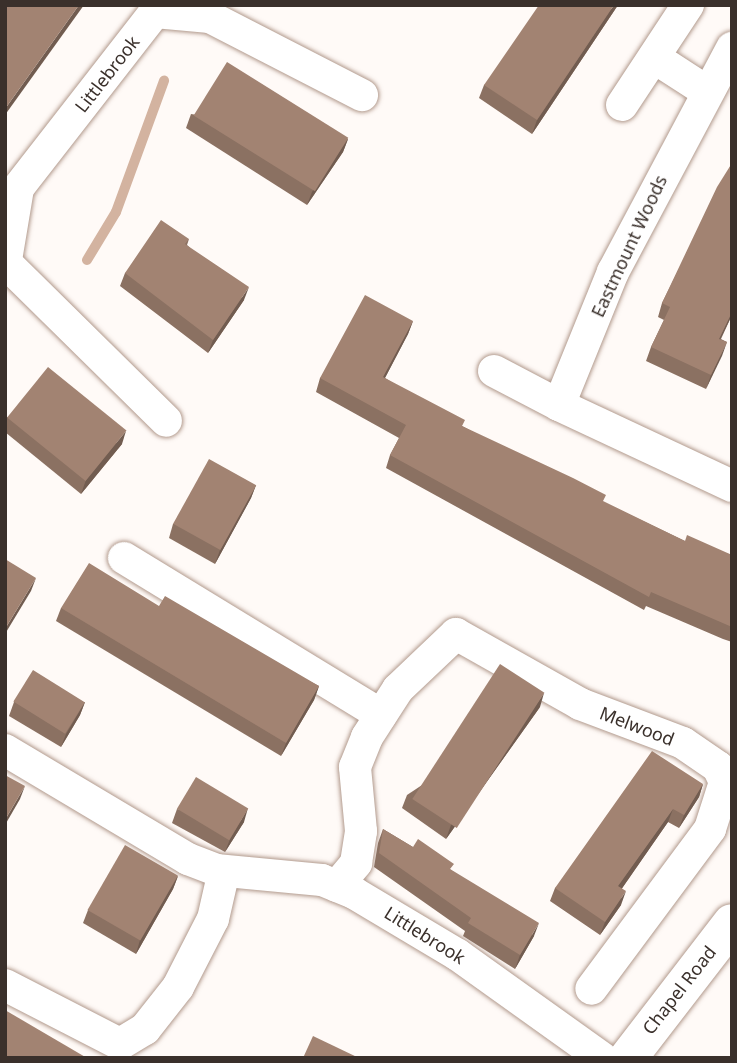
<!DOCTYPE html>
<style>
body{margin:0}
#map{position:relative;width:737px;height:1063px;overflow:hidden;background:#fffaf7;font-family:"Noto Sans",sans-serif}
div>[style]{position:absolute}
.stream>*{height:10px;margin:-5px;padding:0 5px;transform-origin:5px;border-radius:5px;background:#d3b3a0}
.roads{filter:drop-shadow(0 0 2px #b29a8d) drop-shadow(0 0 2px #b29a8d)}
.street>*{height:32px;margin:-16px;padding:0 16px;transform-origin:16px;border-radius:16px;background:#fff}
.secondary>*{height:38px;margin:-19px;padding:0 19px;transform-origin:19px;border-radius:19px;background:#fff}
.wall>*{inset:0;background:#8b7162}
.shaded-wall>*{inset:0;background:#715c50}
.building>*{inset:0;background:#a28372;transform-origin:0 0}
span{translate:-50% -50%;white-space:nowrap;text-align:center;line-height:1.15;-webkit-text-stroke:7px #fff;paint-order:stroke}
.street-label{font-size:18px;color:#3a302b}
.frame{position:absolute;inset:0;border:7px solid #3a302b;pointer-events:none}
</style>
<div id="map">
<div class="stream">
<i style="left:87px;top:260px;width:56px;rotate:-58.9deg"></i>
<i style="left:116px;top:212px;width:140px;rotate:-69.9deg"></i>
</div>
<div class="roads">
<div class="street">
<i style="left:655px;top:58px;width:61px;rotate:32.9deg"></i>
<i style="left:622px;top:105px;width:120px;rotate:-56.6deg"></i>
<i style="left:5px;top:262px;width:226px;rotate:44.6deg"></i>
<i style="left:5px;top:266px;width:79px;rotate:-80.5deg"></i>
<i style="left:18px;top:188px;width:223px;rotate:-52.1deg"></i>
<i style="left:155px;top:12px;width:55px;rotate:5.2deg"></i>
<i style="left:210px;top:17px;width:171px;rotate:27.2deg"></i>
<i style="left:494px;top:371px;width:73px;rotate:27.6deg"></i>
<i style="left:559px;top:405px;width:144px;rotate:-67.9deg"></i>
<i style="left:613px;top:272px;width:254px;rotate:-62deg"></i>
<i style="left:559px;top:405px;width:191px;rotate:25.1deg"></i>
<i style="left:124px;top:558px;width:301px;rotate:31.4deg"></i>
<i style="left:5px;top:750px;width:213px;rotate:30.8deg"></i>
<i style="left:188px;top:859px;width:30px;rotate:21deg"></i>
<i style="left:216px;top:870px;width:106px;rotate:5.4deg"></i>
<i style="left:322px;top:880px;width:35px;rotate:22deg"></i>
<i style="left:354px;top:893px;width:121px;rotate:30.8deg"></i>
<i style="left:458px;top:955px;width:177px;rotate:35.6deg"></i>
<i style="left:337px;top:886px;width:30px;rotate:-50deg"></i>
<i style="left:356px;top:863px;width:32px;rotate:-81deg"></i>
<i style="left:361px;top:831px;width:64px;rotate:-95.4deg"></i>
<i style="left:355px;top:767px;width:32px;rotate:-68deg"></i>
<i style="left:367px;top:737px;width:57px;rotate:-57.1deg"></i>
<i style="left:398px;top:689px;width:80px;rotate:-43.5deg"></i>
<i style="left:456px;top:634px;width:142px;rotate:29.4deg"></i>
<i style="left:580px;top:704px;width:110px;rotate:20.7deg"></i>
<i style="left:683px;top:743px;width:42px;rotate:34.4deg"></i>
<i style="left:718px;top:767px;width:17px;rotate:65deg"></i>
<i style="left:725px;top:782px;width:49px;rotate:107.7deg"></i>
<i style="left:710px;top:829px;width:199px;rotate:126.6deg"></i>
<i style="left:5px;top:985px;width:129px;rotate:27.2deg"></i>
<i style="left:120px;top:1044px;width:29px;rotate:-31deg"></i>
<i style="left:145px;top:1029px;width:53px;rotate:-51.8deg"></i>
<i style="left:178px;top:987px;width:76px;rotate:-62.8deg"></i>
<i style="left:213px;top:919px;width:49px;rotate:-77.1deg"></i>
</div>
<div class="secondary">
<i style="left:628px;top:1058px;width:170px;rotate:-52.4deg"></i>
</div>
</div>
<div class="wall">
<i style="clip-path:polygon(618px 5px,532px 134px,479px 98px,484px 85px)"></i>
<i style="clip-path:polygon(191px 114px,348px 139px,343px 152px,307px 205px,186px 128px)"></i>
<i style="clip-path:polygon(732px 163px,732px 315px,721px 339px,727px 342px,706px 389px,646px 361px,651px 347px,664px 320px,658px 317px,662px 303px)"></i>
<i style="clip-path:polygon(189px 239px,187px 245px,244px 300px,208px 353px,120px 286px,125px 273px)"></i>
<i style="clip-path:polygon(413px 321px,408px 334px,385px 378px,462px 426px,603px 502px,685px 541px,732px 555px,732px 642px,723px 639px,646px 606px,644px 610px,386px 468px,390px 455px,399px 438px,316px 392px,320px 378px)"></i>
<i style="clip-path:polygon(7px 417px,122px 444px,81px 494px,5px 432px,5px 422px)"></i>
<i style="clip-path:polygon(256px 485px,251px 498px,215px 564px,169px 538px,173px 524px)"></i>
<i style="clip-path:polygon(159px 606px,319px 686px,314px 700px,281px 756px,56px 621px,61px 608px)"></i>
<i style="clip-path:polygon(14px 702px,85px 702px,80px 715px,61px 747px,9px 716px)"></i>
<i style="clip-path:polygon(540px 707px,446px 839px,402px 808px,407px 795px)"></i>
<i style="clip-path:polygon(703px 784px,699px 797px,679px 828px,668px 822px,622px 888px,621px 905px,600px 935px,550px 901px,555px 888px)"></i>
<i style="clip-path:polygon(177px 809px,244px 822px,225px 852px,172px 823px)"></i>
<i style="clip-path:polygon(383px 829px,451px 870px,534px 936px,515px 969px,463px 936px,465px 931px,374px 867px,378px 843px)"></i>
<i style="clip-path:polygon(178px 876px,173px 889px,136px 954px,83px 923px,88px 910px)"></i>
</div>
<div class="shaded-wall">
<i style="clip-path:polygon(79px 5px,84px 5px,5px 115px,5px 109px)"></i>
<i style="clip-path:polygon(614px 5px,618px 5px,532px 134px,537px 120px)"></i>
<i style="clip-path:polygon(348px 139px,343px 152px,307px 205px,312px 192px)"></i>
<i style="clip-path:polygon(249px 287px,244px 300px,208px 353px,213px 340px)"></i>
<i style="clip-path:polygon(732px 312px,732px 315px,714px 352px,719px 339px)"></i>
<i style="clip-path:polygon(413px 321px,408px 334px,378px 391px,383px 377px)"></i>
<i style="clip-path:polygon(727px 342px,722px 356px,706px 389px,711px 375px)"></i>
<i style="clip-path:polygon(126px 431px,122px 444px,81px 494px,86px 480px)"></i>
<i style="clip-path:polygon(256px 485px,251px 498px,215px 564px,220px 550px)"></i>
<i style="clip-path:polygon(36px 578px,31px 591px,5px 634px,5px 629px)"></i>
<i style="clip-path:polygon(319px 686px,314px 700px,281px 756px,286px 743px)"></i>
<i style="clip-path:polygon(544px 693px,540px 707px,446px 839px,451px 825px)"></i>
<i style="clip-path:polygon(85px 702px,80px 715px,61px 747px,66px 734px)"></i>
<i style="clip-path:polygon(703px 784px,699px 797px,679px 828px,684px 815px)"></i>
<i style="clip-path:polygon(25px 786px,20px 799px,5px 825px,5px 820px)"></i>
<i style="clip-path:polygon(248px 808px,244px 822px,225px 852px,230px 839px)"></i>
<i style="clip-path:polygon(673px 809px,668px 822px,614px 900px,618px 886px)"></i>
<i style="clip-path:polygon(178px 876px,173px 889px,136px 954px,140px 940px)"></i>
<i style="clip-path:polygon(626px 891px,621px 905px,600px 935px,605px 922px)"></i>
<i style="clip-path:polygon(539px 923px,534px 936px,515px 969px,520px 955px)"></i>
</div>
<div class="building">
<i style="clip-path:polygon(5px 5px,79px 5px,5px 109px)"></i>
<i style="clip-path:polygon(539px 5px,614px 5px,537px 120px,484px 85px)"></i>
<i style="left:227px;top:62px;width:143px;height:63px;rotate:32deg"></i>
<i style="clip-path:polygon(732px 163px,732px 312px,719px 339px,727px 342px,711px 375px,651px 347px,670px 307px,662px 303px,717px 187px)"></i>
<i style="clip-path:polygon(161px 220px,189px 239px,185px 244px,249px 287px,213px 340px,125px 273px)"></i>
<i style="clip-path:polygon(365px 295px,413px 321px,383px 377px,465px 420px,462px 426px,573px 478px,606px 495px,603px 501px,685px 541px,687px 535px,732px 555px,732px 627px,651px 592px,649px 597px,390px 455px,406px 425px,320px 378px)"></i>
<i style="left:48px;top:367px;width:101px;height:65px;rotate:39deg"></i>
<i style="left:209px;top:459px;width:54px;height:74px;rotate:29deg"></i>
<i style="clip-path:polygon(5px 559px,36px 578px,5px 629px)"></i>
<i style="clip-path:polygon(89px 563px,159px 606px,165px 596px,319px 686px,286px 743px,61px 608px)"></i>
<i style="left:500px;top:664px;width:53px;height:161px;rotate:33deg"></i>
<i style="left:33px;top:670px;width:61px;height:37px;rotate:32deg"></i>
<i style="clip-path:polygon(652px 751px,703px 784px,684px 815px,673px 809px,618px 886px,626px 891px,605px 922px,555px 888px)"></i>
<i style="clip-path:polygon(5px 775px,25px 786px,5px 820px)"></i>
<i style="left:196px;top:777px;width:61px;height:37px;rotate:31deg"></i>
<i style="clip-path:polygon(383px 829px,413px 847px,418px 839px,454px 864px,450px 869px,539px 923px,520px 955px,468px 923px,471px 918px,379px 853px)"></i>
<i style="left:125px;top:845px;width:61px;height:75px;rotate:30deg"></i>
<i style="clip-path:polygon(5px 1010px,87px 1058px,5px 1058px)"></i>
<i style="clip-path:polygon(313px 1036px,359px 1058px,303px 1058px)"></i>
</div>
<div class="street-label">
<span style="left:107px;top:74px;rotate:-52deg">Littlebrook</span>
<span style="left:629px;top:246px;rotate:-65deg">Eastmount Woods</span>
<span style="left:637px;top:726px;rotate:21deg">Melwood</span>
<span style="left:425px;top:935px;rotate:32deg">Littlebrook</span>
<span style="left:679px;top:990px;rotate:-52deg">Chapel Road</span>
</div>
<div class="frame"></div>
</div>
